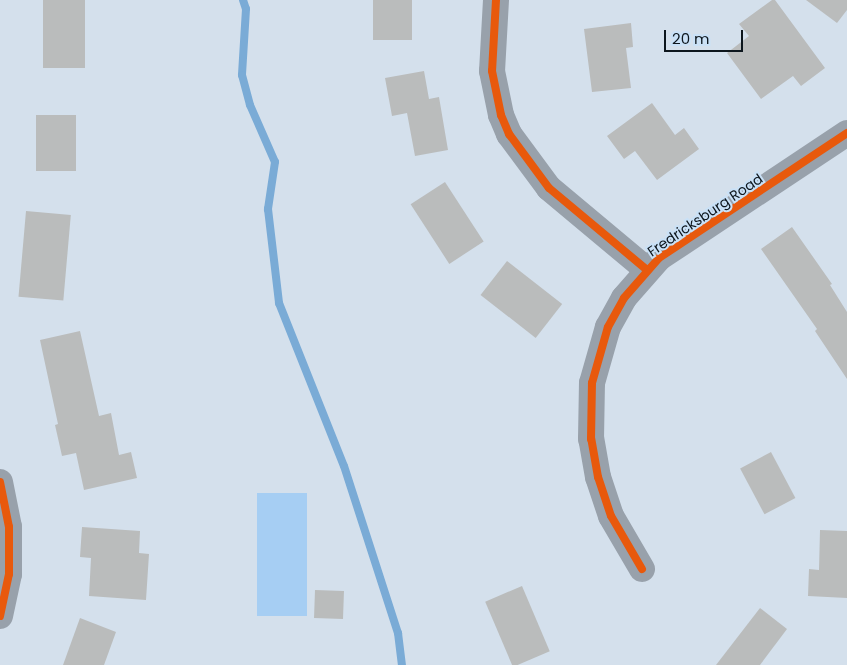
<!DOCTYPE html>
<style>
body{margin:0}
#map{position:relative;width:847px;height:665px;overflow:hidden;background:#d4e0ec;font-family:Poppins,sans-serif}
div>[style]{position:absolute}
.green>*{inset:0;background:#a6cef3;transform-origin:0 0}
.stream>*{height:8px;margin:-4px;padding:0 4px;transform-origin:4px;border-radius:4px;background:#7aabd6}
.building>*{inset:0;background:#babcbc;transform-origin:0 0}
.minor>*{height:26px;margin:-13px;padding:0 13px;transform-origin:13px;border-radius:13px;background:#98a1ab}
.cycleway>*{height:8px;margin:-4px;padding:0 4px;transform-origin:4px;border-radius:4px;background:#e8590c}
span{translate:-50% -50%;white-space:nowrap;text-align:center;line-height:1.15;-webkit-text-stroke:4px #c9e1f7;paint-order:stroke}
.street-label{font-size:14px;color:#0d161d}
.scale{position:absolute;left:664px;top:30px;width:79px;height:22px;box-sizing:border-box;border:2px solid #0d161d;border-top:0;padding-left:6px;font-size:15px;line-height:18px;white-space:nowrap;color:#0d161d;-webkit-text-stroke:4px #c9e1f7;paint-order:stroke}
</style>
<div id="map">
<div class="green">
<i style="left:257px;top:493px;width:50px;height:123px"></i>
</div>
<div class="stream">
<i style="left:243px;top:0;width:9px;rotate:72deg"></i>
<i style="left:246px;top:9px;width:66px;rotate:93.5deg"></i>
<i style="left:242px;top:75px;width:31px;rotate:75deg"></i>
<i style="left:250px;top:105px;width:62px;rotate:66.3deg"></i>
<i style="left:275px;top:162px;width:48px;rotate:98.5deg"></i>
<i style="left:268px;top:209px;width:95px;rotate:83.3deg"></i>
<i style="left:279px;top:303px;width:175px;rotate:68.3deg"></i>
<i style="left:344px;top:466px;width:176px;rotate:72.1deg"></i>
<i style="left:398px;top:633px;width:32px;rotate:83deg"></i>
</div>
<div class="building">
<i style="left:43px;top:0;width:42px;height:68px"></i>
<i style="left:373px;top:0;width:39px;height:40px"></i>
<i style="clip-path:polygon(772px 0,775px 0,825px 68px,801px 86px,793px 76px,761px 99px,727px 53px,749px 36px,739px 24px)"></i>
<i style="clip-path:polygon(806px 0,847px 0,847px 10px,837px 23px)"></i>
<i style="clip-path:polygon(631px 23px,633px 47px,626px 48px,631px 88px,592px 92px,584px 29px)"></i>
<i style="clip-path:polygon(424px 71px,429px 99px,439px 97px,448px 150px,415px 156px,407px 113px,392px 116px,385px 78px)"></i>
<i style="clip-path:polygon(652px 103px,675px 135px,684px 128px,699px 149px,657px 180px,635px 151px,624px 159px,607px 136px)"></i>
<i style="left:36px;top:115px;width:40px;height:56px"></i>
<i style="left:445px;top:182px;width:71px;height:41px;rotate:57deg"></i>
<i style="left:26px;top:211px;width:45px;height:86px;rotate:5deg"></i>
<i style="clip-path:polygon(792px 227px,832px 284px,830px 285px,847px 312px,847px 379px,815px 331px,817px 329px,761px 249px)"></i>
<i style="left:507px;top:261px;width:70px;height:43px;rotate:38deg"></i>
<i style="clip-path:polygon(80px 331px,99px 416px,111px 413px,119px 455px,131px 452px,137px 478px,84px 490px,76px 453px,62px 456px,55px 425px,58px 424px,40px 340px)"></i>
<i style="left:771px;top:452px;width:52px;height:35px;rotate:62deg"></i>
<i style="clip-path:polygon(82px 527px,140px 531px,139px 553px,149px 554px,146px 600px,89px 596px,91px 558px,80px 557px)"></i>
<i style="clip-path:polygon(820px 530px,847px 531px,847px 598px,808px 596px,809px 569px,819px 570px)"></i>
<i style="left:522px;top:586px;width:71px;height:40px;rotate:67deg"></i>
<i style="left:315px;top:590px;width:29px;height:28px;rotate:2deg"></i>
<i style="clip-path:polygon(760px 608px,787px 629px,760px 665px,716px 665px)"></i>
<i style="clip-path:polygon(80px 618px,116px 632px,104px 665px,63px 665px)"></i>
</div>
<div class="minor">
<i style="left:496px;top:0;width:71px;rotate:93.2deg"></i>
<i style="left:492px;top:71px;width:45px;rotate:78.4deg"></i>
<i style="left:501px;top:115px;width:21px;rotate:67deg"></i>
<i style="left:509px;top:134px;width:67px;rotate:53.5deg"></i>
<i style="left:549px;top:188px;width:128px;rotate:39.9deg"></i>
<i style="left:0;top:482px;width:46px;rotate:78.7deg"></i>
<i style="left:9px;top:527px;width:47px;rotate:90deg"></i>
<i style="left:9px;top:574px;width:43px;rotate:102.1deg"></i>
<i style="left:642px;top:569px;width:61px;rotate:-120.3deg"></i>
<i style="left:611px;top:516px;width:41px;rotate:-108.4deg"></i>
<i style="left:598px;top:477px;width:39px;rotate:-100deg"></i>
<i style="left:591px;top:439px;width:56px;rotate:-89deg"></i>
<i style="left:592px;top:383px;width:58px;rotate:-74.1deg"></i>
<i style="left:608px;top:327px;width:33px;rotate:-61deg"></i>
<i style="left:624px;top:298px;width:53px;rotate:-48.8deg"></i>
<i style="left:659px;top:258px;width:226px;rotate:-33.6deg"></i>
</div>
<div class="cycleway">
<i style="left:496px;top:0;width:71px;rotate:93.2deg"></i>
<i style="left:492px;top:71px;width:45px;rotate:78.4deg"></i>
<i style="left:501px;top:115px;width:21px;rotate:67deg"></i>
<i style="left:509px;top:134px;width:67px;rotate:53.5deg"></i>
<i style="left:549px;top:188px;width:128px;rotate:39.9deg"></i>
<i style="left:0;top:482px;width:46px;rotate:78.7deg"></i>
<i style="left:9px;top:527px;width:47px;rotate:90deg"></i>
<i style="left:9px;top:574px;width:43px;rotate:102.1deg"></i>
<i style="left:642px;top:569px;width:61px;rotate:-120.3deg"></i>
<i style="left:611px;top:516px;width:41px;rotate:-108.4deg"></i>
<i style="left:598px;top:477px;width:39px;rotate:-100deg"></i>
<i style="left:591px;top:439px;width:56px;rotate:-89deg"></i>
<i style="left:592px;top:383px;width:58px;rotate:-74.1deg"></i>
<i style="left:608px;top:327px;width:33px;rotate:-61deg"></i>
<i style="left:624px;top:298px;width:53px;rotate:-48.8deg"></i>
<i style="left:659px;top:258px;width:226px;rotate:-33.6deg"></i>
</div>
<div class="street-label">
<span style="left:705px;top:215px;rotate:-34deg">Fredricksburg Road</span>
</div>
<div class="scale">20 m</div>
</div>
